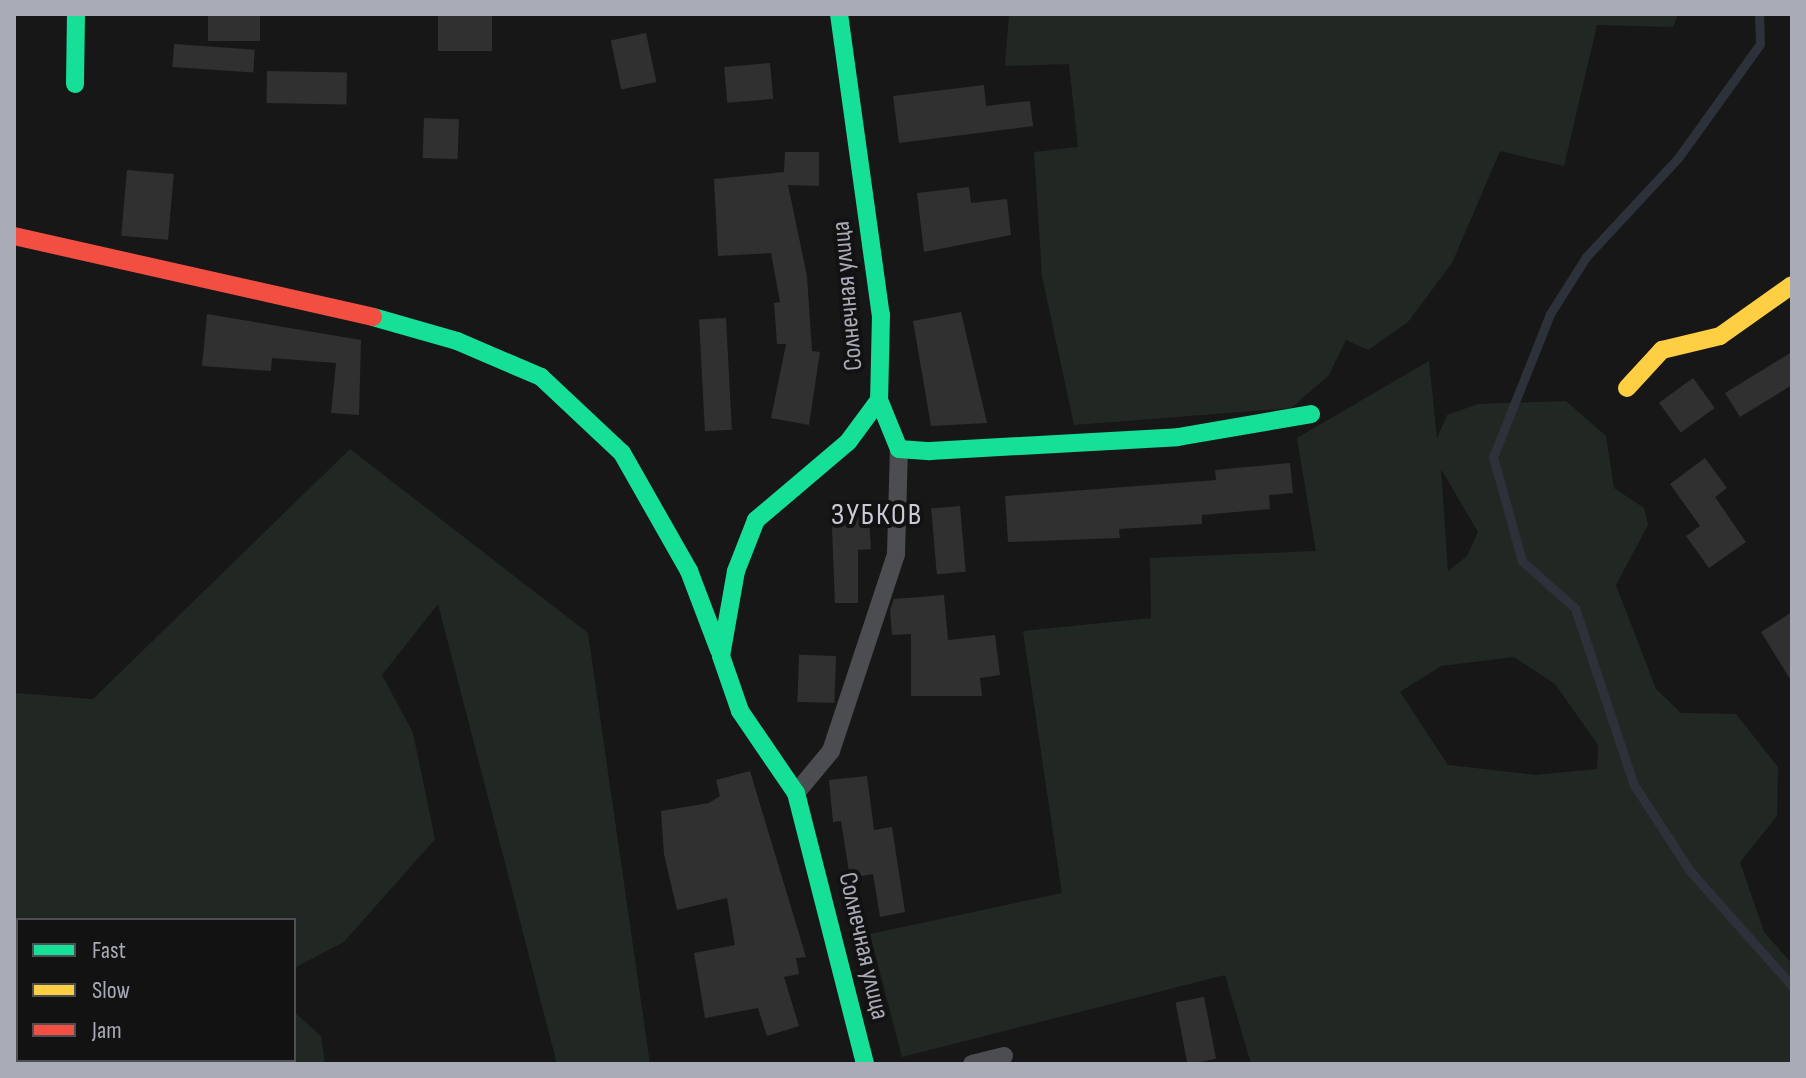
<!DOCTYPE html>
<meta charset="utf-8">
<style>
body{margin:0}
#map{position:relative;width:1806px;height:1078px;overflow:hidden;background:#171718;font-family:"Sofia Sans Condensed",sans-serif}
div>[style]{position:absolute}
.green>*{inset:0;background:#212823}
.stream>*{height:9px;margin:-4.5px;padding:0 4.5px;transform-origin:4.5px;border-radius:4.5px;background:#2d323a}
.building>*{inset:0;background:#303031;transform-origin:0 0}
.lane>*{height:18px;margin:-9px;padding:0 9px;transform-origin:9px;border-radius:9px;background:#4c4d50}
.fast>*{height:18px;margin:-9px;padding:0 9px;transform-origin:9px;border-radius:9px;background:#16e098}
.slow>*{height:18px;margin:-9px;padding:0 9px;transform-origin:9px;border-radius:9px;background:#ffcf43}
.jam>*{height:18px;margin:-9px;padding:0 9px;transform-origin:9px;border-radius:9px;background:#f24e42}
span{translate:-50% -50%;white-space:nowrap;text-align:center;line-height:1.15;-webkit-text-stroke:8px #121213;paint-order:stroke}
.street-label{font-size:26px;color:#a9abb7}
.quarter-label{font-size:30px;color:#cacbd4;letter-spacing:2px}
.frame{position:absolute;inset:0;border:16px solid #a9abb7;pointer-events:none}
.legend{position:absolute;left:16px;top:918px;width:280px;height:144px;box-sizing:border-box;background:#121213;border:2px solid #4e4f55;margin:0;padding:10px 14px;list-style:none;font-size:24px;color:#a9abb7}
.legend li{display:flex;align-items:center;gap:16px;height:40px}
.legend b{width:40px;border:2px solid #4e4f55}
</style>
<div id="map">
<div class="green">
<i style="clip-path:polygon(1009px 14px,1678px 14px,1673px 27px,1597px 25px,1564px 166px,1500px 151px,1452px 263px,1408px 322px,1368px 350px,1346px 340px,1329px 375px,1291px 408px,1074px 425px,1042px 276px,1034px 152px,1078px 147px,1069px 64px,1005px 66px)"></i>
<i style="clip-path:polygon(evenodd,1429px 361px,1437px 439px,1447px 415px,1478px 404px,1566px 401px,1606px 436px,1614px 488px,1644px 508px,1648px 525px,1616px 585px,1656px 689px,1681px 713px,1736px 714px,1778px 767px,1777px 816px,1740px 862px,1764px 932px,1792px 964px,1792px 1064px,1251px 1064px,1225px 975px,902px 1057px,870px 934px,1062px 893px,1023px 631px,1151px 618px,1150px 558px,1316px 551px,1297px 438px,1429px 361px,1441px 469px,1478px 532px,1467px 556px,1448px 571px,1441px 469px,1429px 361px,1514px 657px,1555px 684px,1598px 745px,1597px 769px,1536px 775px,1448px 765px,1400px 692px,1441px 666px,1514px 657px)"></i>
<i style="clip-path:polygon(350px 449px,588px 633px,650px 1064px,557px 1064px,438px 604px,382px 675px,413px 733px,435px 839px,344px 942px,294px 968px,294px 920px,18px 920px,18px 1060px,294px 1060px,294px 1012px,321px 1036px,325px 1064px,14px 1064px,14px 693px,93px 699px)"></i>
</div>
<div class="stream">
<i style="left:1759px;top:14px;width:30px;rotate:88deg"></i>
<i style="left:1760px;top:44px;width:140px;rotate:125.7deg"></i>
<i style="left:1678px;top:158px;width:135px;rotate:132.9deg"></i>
<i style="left:1586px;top:257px;width:67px;rotate:122.3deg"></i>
<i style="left:1550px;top:314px;width:154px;rotate:111.7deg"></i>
<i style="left:1493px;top:457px;width:108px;rotate:74.4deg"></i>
<i style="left:1522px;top:561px;width:71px;rotate:41.6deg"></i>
<i style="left:1575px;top:608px;width:187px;rotate:71.6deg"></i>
<i style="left:1634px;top:785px;width:103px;rotate:56.9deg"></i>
<i style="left:1690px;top:871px;width:154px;rotate:48.4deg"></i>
</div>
<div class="building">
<i style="left:208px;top:14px;width:52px;height:27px"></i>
<i style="left:438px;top:14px;width:54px;height:37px"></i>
<i style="left:646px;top:33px;width:50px;height:36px;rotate:78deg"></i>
<i style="left:174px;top:44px;width:81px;height:23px;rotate:4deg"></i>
<i style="left:770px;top:63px;width:36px;height:46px;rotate:85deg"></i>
<i style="left:267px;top:71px;width:80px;height:32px;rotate:1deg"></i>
<i style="clip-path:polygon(984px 85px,986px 106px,1030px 101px,1033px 126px,899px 143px,893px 96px)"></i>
<i style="left:424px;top:118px;width:35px;height:40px;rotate:2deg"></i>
<i style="clip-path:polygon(785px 152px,819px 152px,819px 186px,788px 185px,807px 276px,812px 351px,820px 352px,809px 425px,771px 418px,786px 344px,777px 344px,774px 303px,780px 302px,771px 253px,718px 256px,714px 179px,784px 172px)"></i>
<i style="left:127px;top:170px;width:47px;height:66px;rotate:5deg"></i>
<i style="clip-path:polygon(969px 187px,971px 203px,1007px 199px,1011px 235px,924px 252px,917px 193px)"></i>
<i style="clip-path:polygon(961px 312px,987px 423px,931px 426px,913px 321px)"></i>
<i style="clip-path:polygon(207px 314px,361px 340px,359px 415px,331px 413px,336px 363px,272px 358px,271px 371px,202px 366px)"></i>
<i style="left:726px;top:318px;width:112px;height:27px;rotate:87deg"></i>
<i style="clip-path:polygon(1792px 352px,1792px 385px,1740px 417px,1725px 393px)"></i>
<i style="left:1693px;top:378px;width:37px;height:42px;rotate:54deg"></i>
<i style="clip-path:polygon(1705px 458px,1727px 488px,1715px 497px,1746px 542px,1709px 568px,1686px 536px,1700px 526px,1670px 484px)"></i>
<i style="clip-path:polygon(1290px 463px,1293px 493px,1269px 495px,1270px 509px,1202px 515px,1202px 524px,1119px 529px,1120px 538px,1008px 542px,1005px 496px,1216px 480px,1215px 470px)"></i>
<i style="clip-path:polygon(868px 502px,871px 549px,858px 550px,858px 603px,835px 603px,831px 503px)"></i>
<i style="left:960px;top:506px;width:66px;height:29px;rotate:85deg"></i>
<i style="clip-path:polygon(944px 595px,948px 640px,995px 635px,1000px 675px,980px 678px,982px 696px,911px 696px,911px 634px,892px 635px,890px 610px,894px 599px)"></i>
<i style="clip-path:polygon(1792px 612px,1792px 682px,1761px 632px)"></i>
<i style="left:836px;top:656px;width:47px;height:37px;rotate:92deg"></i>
<i style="clip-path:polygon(750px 771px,806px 957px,796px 958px,799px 974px,784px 977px,799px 1026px,767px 1036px,758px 1008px,705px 1018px,694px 953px,735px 945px,727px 898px,677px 910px,664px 854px,661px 811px,709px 803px,720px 796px,716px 780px)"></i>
<i style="clip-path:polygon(867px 776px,874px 830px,892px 827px,905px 912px,880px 917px,873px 874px,850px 878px,841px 821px,833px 822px,829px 780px)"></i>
<i style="left:1204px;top:997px;width:63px;height:29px;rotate:79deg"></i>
</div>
<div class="lane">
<i style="left:796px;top:793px;width:55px;rotate:-50.2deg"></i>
<i style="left:831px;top:751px;width:207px;rotate:-71.7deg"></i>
<i style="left:896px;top:554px;width:105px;rotate:-88.4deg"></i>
<i style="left:972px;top:1064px;width:33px;rotate:-14deg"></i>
</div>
<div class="fast">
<i style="left:839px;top:14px;width:304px;rotate:82.1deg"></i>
<i style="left:881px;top:315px;width:85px;rotate:91.3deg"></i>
<i style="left:879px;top:400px;width:52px;rotate:126.4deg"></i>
<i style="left:848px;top:442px;width:121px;rotate:139.7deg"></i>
<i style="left:756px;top:520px;width:55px;rotate:111.4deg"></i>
<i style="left:736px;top:571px;width:86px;rotate:100deg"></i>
<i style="left:721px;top:656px;width:58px;rotate:70.9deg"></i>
<i style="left:740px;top:711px;width:99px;rotate:55.7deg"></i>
<i style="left:796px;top:793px;width:280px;rotate:75.7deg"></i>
<i style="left:75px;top:84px;width:70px;rotate:-89.2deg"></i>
<i style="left:373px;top:317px;width:87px;rotate:15.9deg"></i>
<i style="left:457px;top:341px;width:91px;rotate:23.2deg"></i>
<i style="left:541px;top:377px;width:111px;rotate:43.2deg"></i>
<i style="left:622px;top:453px;width:136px;rotate:60.4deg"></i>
<i style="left:689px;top:571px;width:85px;rotate:69.2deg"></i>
<i style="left:879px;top:400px;width:53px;rotate:67.8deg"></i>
<i style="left:899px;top:449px;width:31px;rotate:4deg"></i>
<i style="left:930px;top:451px;width:248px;rotate:-3.2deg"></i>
<i style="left:1178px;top:437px;width:135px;rotate:-9.8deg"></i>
</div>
<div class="slow">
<i style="left:1627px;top:388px;width:52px;rotate:-47.4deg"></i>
<i style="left:1662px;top:350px;width:60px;rotate:-13.6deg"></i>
<i style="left:1720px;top:336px;width:88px;rotate:-35.3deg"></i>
</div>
<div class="jam">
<i style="left:14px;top:236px;width:368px;rotate:12.7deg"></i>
</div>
<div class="street-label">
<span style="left:848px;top:296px;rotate:-95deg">Солнечная улица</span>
<span style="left:863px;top:946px;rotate:77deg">Солнечная улица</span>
</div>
<div class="quarter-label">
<span style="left:877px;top:515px">ЗУБКОВ</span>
</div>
<div class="frame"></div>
<ul class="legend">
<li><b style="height:10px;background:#16e098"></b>Fast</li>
<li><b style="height:10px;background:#ffcf43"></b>Slow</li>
<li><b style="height:10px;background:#f24e42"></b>Jam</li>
</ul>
</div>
